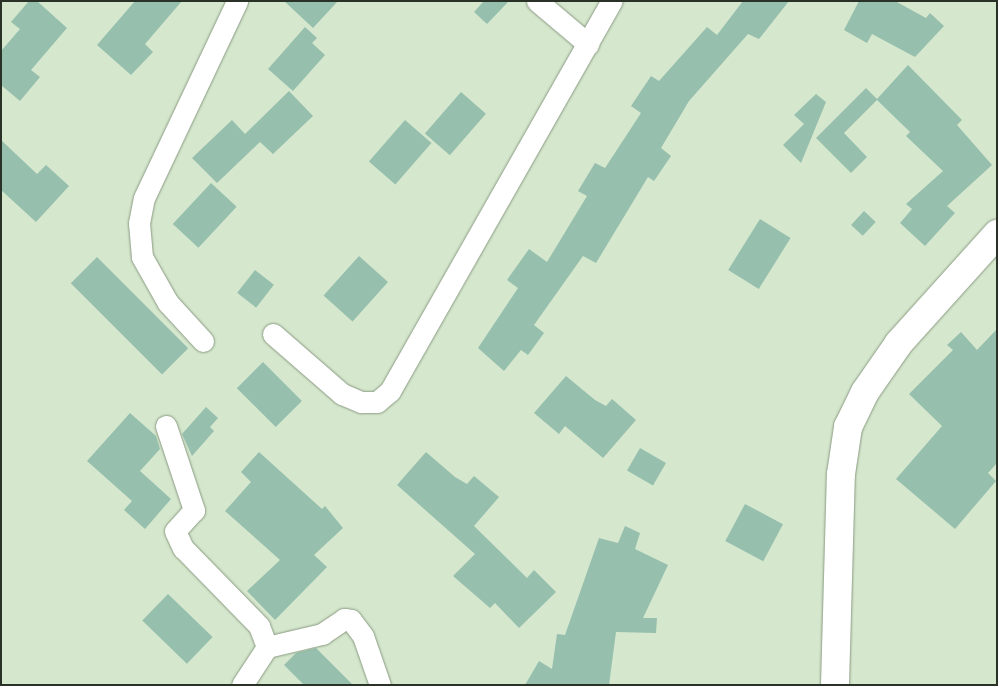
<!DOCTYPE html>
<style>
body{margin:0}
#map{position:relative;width:998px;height:686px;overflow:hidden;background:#d5e7cd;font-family:"Work Sans",sans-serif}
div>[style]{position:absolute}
.building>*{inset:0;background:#96bfae;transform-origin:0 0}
.roads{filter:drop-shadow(0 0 1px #8a9b83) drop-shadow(0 0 1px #8a9b83)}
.street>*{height:21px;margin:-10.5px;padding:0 10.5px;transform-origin:10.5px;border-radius:10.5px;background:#fff}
.secondary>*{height:28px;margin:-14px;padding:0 14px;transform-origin:14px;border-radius:14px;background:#fff}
span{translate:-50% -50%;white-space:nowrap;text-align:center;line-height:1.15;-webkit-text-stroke:5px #fff;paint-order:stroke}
.frame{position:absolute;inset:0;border:2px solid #2a3127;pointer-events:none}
</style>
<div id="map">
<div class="building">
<i style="clip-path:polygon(29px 1px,37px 1px,67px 28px,31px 70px,40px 77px,20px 101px,1px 85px,1px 51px,20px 29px,11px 22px)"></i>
<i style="clip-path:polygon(135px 1px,182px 1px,145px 44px,153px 52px,131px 75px,97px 45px)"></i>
<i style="clip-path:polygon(284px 1px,338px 1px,313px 28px)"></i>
<i style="clip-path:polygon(484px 1px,509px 1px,487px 24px,474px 12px)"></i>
<i style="clip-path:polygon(743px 1px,789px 1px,759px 39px,748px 34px,689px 101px,661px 148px,671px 156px,654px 181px,648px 177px,596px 263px,583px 256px,534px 325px,544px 333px,528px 355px,521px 350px,504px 371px,478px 348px,518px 288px,507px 280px,529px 249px,547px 262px,587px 196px,578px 191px,595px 163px,605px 168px,641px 113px,631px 106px,651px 76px,659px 81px,707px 27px,717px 35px)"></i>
<i style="clip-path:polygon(859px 1px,895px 1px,926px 18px,930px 13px,944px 26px,915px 57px,872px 34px,867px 43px,844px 30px)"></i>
<i style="clip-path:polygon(305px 27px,317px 38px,312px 43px,325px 55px,293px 91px,268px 69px)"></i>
<i style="clip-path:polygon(908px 65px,962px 120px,957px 125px,992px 165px,947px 206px,955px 213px,925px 246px,900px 223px,912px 209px,906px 204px,943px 171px,906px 136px,910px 132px,877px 100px,844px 133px,867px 157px,851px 173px,816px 138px,866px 88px,877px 99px)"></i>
<i style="clip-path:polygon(289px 91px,313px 116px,273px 154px,260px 142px,217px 183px,192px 158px,232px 120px,245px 134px)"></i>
<i style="left:461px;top:92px;width:33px;height:55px;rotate:41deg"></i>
<i style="clip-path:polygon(816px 94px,826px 102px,801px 163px,783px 145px,804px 124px,794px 115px)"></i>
<i style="left:405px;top:120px;width:35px;height:55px;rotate:41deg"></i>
<i style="clip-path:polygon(1px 140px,37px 174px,46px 165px,69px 186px,36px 222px,1px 190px)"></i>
<i style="left:211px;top:183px;width:35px;height:56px;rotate:43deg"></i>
<i style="left:864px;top:211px;width:16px;height:19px;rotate:43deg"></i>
<i style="left:760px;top:219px;width:36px;height:60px;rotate:32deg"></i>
<i style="left:359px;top:256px;width:39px;height:53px;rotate:42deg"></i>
<i style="left:97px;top:257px;width:129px;height:37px;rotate:45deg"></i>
<i style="left:255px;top:270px;width:24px;height:29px;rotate:38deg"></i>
<i style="clip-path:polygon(997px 329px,997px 463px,988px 473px,996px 481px,955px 529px,896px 479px,942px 426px,909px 394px,953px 350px,947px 345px,961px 332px,977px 350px)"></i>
<i style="left:263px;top:362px;width:55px;height:37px;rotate:45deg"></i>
<i style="clip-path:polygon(566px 376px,595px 400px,606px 406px,612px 399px,636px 420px,603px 458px,565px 426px,559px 434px,534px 413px)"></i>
<i style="clip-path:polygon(206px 407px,218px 418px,210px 427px,214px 431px,192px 456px,182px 434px)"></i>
<i style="clip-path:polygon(130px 413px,156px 436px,160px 449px,140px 471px,171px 499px,145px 529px,124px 510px,132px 501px,87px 461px)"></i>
<i style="left:640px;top:448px;width:30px;height:26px;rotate:30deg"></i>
<i style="clip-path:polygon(259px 452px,322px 509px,325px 506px,343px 528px,314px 555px,327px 567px,275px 620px,247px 591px,280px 560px,225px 511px,251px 482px,241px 472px)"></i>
<i style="clip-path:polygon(426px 452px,455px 477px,467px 484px,474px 476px,499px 497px,474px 526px,527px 578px,534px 570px,556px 592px,519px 628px,495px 603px,490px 608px,453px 576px,475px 554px,397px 485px)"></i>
<i style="left:745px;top:504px;width:43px;height:42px;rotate:28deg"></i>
<i style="clip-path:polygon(625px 526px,640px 533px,635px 549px,668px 565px,643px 618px,657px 618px,656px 633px,616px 632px,609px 685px,525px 685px,539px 661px,552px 669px,557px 634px,565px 635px,599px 538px,618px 543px)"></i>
<i style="left:168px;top:594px;width:62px;height:37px;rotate:44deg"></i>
<i style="clip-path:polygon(316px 648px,353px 685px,304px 685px,284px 665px,296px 653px)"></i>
</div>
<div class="roads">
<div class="street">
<i style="left:537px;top:1px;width:67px;rotate:40.1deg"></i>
<i style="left:273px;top:334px;width:91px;rotate:41deg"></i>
<i style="left:342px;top:394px;width:21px;rotate:23deg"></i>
<i style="left:361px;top:402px;width:16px"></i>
<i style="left:377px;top:402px;width:17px;rotate:-40deg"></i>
<i style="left:390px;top:391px;width:449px;rotate:-60.4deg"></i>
<i style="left:203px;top:341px;width:52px;rotate:-132.6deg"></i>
<i style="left:168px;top:303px;width:53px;rotate:-119.5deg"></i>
<i style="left:142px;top:257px;width:34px;rotate:-95deg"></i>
<i style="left:139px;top:223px;width:25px;rotate:-79deg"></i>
<i style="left:144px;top:198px;width:218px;rotate:-64.7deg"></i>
<i style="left:166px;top:426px;width:89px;rotate:71.6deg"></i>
<i style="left:194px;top:510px;width:28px;rotate:132deg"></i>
<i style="left:175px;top:531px;width:19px;rotate:65deg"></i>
<i style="left:183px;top:548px;width:109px;rotate:45.7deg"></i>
<i style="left:259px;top:626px;width:22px;rotate:69deg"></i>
<i style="left:267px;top:647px;width:45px;rotate:123.3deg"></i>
<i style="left:267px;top:647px;width:57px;rotate:-13.3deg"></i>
<i style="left:322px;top:634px;width:27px;rotate:-34deg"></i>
<i style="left:344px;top:619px;width:7px;rotate:8deg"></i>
<i style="left:351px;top:620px;width:20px;rotate:53deg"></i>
<i style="left:363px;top:636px;width:52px;rotate:70.9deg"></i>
</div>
<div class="secondary">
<i style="left:835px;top:685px;width:211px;rotate:-88.4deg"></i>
<i style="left:841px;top:474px;width:48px;rotate:-81.5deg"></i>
<i style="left:848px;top:427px;width:39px;rotate:-64deg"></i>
<i style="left:865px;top:392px;width:60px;rotate:-55.2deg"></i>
<i style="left:899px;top:343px;width:147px;rotate:-48deg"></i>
</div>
</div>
<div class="frame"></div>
</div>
